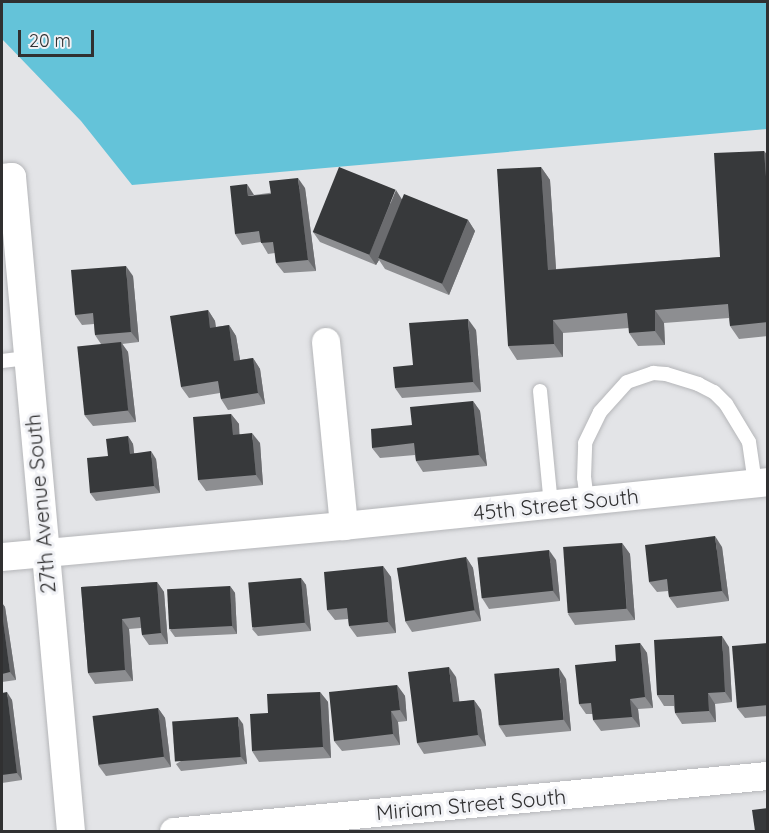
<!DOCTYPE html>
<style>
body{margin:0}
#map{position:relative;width:769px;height:833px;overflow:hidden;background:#e3e4e7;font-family:Quicksand,sans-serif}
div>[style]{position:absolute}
.water>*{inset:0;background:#64c3d9}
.roads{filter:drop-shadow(0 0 2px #b5b6b9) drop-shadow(0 0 2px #b5b6b9)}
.service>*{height:14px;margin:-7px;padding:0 7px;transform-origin:7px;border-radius:7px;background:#fff}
.minor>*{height:28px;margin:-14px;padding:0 14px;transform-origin:14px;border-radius:14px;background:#fff}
.wall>*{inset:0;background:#8d8e91}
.shaded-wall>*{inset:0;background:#6b6c6f}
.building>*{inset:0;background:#37393b;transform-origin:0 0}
span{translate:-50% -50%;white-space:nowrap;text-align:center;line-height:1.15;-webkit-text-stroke:6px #f0f1f5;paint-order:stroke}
.street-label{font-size:21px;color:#303031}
.frame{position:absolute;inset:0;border:3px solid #303031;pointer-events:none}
.scale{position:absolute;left:18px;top:30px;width:76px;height:27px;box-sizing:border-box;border:3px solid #303031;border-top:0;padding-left:8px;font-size:18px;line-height:21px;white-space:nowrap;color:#303031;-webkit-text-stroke:4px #f0f1f5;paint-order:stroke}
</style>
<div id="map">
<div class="water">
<i style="clip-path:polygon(2px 2px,767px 2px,767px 129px,132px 185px,81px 121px,2px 39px)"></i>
</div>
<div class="roads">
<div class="service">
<i style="left:2px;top:361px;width:25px;rotate:-7deg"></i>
<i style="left:540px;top:391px;width:115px;rotate:84.5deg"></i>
<i style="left:587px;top:501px;width:23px;rotate:-97deg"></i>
<i style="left:584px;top:478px;width:35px;rotate:-88deg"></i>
<i style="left:585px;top:443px;width:34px;rotate:-64deg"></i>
<i style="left:600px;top:412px;width:40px;rotate:-48deg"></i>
<i style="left:627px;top:382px;width:28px;rotate:-19deg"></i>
<i style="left:653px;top:373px;width:13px;rotate:4deg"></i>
<i style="left:666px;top:374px;width:34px;rotate:17deg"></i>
<i style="left:698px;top:384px;width:18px;rotate:27deg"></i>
<i style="left:714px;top:392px;width:17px;rotate:45deg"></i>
<i style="left:726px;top:404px;width:44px;rotate:58.8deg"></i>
<i style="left:749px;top:442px;width:41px;rotate:81.7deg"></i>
</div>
<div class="minor">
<i style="left:2px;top:178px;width:10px;rotate:-6deg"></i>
<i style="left:12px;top:177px;width:658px;rotate:84.85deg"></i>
<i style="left:326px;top:342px;width:185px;rotate:84.4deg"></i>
<i style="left:2px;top:557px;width:343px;rotate:-5.2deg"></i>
<i style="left:344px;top:526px;width:426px;rotate:-5.9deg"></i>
<i style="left:174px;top:832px;width:597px;rotate:-5.39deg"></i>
</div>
</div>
<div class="wall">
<i style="clip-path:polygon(764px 151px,768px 156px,768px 336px,739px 339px,730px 326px,729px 318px,664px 323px,665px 345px,638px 346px,629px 333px,629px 328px,563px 333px,563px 357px,517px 360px,508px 346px,541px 167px,550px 180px,556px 269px,720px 257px)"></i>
<i style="clip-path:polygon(305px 188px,316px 271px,284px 273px,276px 263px,275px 253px,268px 254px,261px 242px,242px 245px,235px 234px,254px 195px)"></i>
<i style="clip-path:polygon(402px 199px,468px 220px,475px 231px,449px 295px,385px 269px,379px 260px,376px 265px,320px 242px,313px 232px)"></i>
<i style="clip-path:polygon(133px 276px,139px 342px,122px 344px,128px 352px,136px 422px,93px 426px,85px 416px,101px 344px,95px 335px,94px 324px,82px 325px,75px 315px)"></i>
<i style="clip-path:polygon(208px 310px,215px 321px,216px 327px,229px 325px,236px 336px,240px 360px,253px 358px,260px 369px,265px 404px,228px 410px,221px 399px,220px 393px,189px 398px,181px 387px)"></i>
<i style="clip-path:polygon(476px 330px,481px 392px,402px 398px,395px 388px,413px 365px)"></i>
<i style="clip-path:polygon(473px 401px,480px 411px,487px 466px,423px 472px,416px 461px,415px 455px,380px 458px,372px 448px,412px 425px)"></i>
<i style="clip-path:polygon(231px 414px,239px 424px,239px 434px,260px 443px,263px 485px,206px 491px,198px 480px)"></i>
<i style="clip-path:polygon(128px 436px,133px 444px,134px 453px,156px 459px,160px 493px,96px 501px,90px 493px,108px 456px)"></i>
<i style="clip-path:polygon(622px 543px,630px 554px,635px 620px,575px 625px,568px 614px)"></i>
<i style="clip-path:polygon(722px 547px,729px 601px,677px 608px,669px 597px,668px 591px,657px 592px,649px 582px)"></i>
<i style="clip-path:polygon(466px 557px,473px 568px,481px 621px,412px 632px,405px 621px)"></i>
<i style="clip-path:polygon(556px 560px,560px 601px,489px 609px,482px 598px)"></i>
<i style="clip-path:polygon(383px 566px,391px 577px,396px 633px,357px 637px,349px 626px,348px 619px,335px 620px,327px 610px)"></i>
<i style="clip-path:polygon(301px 578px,306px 585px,311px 631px,258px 636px,252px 629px)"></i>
<i style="clip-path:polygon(157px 582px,164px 592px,168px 644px,149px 645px,142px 635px,141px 628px,129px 629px,133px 681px,95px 684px,88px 673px,81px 587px)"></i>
<i style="clip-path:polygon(230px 586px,235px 593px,237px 634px,175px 637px,170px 630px)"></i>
<i style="clip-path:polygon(2px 603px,5px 607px,16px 680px,2px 682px)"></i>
<i style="clip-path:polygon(640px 643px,647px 653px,653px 708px,638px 709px,640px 727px,601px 731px,593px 720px,593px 714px,586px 714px,579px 704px,616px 661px)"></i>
<i style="clip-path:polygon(768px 643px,768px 716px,745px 718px,737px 708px)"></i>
<i style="clip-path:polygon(729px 647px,732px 702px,715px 704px,716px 722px,682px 724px,675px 713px,674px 706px,664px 706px,657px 695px)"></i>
<i style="clip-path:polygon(456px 677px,459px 702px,474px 700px,481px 710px,486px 746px,424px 754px,417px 743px)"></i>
<i style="clip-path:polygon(566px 679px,571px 731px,506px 737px,499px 726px)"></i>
<i style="clip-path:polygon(397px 685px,405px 696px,407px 721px,398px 722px,400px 745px,342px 751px,334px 741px)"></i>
<i style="clip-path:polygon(320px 692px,328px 702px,331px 758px,259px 762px,252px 751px,268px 713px)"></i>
<i style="clip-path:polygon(2px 693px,12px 700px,22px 780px,2px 783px)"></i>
<i style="clip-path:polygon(158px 708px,165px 718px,171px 767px,106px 776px,98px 765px)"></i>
<i style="clip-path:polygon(243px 724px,247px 764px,181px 771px,176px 764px)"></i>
</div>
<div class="shaded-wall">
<i style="clip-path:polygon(764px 151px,768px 156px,768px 202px)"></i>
<i style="clip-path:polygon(541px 167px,550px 180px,557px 284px,548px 270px)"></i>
<i style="clip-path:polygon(298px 178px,305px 188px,316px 271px,308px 260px)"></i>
<i style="clip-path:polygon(247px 184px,254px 195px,248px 196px)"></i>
<i style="clip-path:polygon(396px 190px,403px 201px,378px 258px,379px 260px,376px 265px,369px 255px)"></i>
<i style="clip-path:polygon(468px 220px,475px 231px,449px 295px,442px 284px)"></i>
<i style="clip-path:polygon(126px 266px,133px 276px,139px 342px,131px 332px)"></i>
<i style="clip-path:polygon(208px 310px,215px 321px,217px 339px,210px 328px)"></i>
<i style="clip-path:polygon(655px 310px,664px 323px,665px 345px,655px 331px)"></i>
<i style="clip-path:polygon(468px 319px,476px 330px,481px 392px,473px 382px)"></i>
<i style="clip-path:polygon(553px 320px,563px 333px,563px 357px,554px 344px)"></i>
<i style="clip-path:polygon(229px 325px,236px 336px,242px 371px,234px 361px)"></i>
<i style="clip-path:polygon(121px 342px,128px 352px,136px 422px,128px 411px)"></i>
<i style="clip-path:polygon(253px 358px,260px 369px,265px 404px,258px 393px)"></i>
<i style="clip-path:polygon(473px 401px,480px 411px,487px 466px,479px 455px)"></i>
<i style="clip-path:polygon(231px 414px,239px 424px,240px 445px,233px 435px)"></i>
<i style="clip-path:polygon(252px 433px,260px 443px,263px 485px,256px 475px)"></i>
<i style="clip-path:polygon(128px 436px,133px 444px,135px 461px,130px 454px)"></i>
<i style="clip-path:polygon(151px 451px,156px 459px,160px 493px,154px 486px)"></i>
<i style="clip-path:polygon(715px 536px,722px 547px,729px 601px,722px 591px)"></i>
<i style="clip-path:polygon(622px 543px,630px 554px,635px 620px,627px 609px)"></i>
<i style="clip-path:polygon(549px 550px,556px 560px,560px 601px,553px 591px)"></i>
<i style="clip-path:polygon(466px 557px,473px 568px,481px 621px,474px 610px)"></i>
<i style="clip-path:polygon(383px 566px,391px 577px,396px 633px,388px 622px)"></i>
<i style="clip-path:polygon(301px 578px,306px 585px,311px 631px,305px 623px)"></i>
<i style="clip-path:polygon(157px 582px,164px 592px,168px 644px,161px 633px)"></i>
<i style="clip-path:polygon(230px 586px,235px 593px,237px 634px,232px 626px)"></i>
<i style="clip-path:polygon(2px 603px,5px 607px,16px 680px,10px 672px,2px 613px)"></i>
<i style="clip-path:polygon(122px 619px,129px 629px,133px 681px,125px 670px)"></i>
<i style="clip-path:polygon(722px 636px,729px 647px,732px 702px,725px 692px)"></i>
<i style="clip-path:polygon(640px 643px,647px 653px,653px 708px,645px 697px)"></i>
<i style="clip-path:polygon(449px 667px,456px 677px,461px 713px,453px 702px)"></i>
<i style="clip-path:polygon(559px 668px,566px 679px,571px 731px,564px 720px)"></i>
<i style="clip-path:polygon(397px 685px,405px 696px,407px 721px,400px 710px)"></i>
<i style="clip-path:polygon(7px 692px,12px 700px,22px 780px,17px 773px)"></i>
<i style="clip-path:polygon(320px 692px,328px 702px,331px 758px,323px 747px)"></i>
<i style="clip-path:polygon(708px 693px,715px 704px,716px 722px,709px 711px)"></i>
<i style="clip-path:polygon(630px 699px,638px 709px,640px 727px,632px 717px)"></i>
<i style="clip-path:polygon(474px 700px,481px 710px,486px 746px,478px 735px)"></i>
<i style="clip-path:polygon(158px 708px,165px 718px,171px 767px,164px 757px)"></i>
<i style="clip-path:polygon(391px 711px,398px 722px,400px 745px,393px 734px)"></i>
<i style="clip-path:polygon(238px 717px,243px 724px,247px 764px,241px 757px)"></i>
</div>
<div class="building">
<i style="clip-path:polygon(764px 151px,768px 202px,768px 322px,730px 326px,728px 304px,655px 310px,655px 331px,629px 333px,627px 313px,553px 320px,554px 344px,508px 346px,497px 169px,541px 167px,548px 270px,720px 257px,714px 153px)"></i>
<i style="left:339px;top:167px;width:61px;height:70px;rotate:22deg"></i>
<i style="clip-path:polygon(298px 178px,308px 260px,276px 263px,273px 242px,261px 243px,259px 231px,235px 234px,230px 186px,247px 184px,248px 196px,271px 194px,269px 181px)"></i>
<i style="left:404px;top:194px;width:69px;height:69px;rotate:22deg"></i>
<i style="clip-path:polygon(126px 266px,131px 332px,95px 335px,93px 313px,75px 315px,71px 270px)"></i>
<i style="clip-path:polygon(208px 310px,210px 328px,229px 325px,234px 361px,253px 358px,258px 393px,221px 399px,218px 381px,181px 387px,170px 316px)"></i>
<i style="clip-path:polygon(468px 319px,473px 382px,395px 388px,393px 367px,413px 365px,409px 323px)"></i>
<i style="left:121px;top:342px;width:69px;height:44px;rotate:84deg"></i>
<i style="clip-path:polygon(473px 401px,479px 455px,416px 461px,414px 443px,372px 448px,371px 429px,412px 425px,410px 407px)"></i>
<i style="clip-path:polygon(231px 414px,233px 435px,252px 433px,256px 475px,198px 480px,193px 417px)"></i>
<i style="clip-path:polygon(128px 436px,130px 454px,151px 451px,154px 486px,90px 493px,87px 458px,108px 456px,106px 439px)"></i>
<i style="clip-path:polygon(715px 536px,722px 591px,669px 597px,667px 579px,649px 582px,645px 545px)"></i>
<i style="left:622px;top:543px;width:66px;height:59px;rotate:86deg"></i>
<i style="left:549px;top:550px;width:41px;height:72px;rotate:84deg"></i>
<i style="left:466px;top:557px;width:54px;height:70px;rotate:81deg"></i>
<i style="clip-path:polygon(383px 566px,388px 622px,349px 626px,347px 608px,327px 610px,324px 572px)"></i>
<i style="left:301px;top:578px;width:45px;height:53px;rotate:85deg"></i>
<i style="clip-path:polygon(157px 582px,161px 633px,142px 635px,140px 617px,122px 619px,125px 670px,88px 673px,81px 587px)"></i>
<i style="left:230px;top:586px;width:40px;height:63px;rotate:87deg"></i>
<i style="clip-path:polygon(2px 613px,10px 672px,2px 674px)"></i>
<i style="clip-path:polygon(722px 636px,725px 692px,708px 693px,709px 711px,675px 713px,674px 695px,657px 695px,654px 640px)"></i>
<i style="clip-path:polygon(640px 643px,645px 697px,630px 699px,632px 717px,593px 720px,591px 703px,579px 704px,575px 665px,616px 661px,615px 645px)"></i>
<i style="clip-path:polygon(768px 643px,768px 705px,737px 708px,732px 646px)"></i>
<i style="clip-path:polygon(449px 667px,453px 702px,474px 700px,478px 735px,417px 743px,408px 672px)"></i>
<i style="left:559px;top:668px;width:52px;height:65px;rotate:85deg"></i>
<i style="clip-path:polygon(397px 685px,400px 710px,391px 711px,393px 734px,334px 741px,329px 692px)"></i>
<i style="clip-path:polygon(7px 692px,17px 773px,2px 775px,2px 693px)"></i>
<i style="clip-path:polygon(320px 692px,323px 747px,252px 751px,250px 714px,268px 713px,267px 694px)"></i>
<i style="left:158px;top:708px;width:49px;height:66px;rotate:83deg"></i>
<i style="left:238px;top:717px;width:40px;height:66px;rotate:86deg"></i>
<i style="clip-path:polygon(768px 808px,768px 831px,755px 831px,752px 810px)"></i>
<i style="clip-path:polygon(741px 830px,741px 831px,723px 831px)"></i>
</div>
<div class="street-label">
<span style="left:40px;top:504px;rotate:-95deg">27th Avenue South</span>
<span style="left:556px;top:504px;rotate:-6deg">45th Street South</span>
<span style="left:471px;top:804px;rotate:-5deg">Miriam Street South</span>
</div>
<div class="frame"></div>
<div class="scale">20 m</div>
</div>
